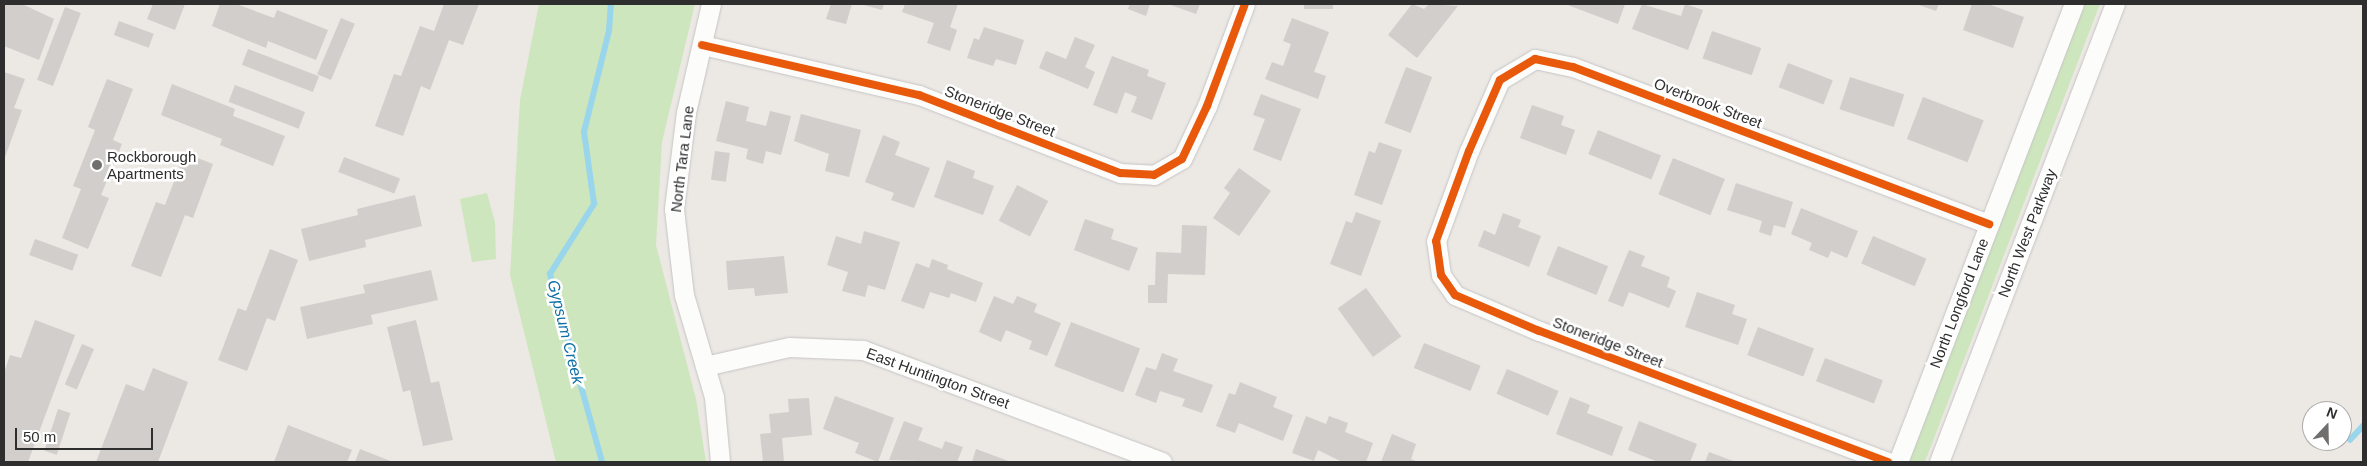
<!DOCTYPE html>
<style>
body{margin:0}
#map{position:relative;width:2367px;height:466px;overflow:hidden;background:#ece8e4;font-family:Helvetica,sans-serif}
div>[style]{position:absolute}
.green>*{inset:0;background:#cee6be}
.stream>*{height:5.5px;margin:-2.75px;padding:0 2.75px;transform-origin:2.75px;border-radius:2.75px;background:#99d6ec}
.building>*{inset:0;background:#d1cecb;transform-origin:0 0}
.roads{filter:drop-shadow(0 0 1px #c5c4c5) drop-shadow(0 0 1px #c5c4c5)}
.street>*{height:19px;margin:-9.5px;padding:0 9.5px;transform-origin:9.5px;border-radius:9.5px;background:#fcfcfb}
.cycleway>*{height:8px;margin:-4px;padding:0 4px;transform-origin:4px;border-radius:4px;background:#e8590c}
.dots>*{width:14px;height:14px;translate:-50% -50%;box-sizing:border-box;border:2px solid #fff;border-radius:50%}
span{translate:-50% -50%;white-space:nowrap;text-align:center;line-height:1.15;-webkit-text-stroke:5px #fff;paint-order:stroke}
.street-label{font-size:15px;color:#2e2e2e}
.poi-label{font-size:15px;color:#2e2e2e}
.left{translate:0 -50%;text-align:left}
.water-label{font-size:16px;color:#0d6fa3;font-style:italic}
.frame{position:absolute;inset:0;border:5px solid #2e2e2e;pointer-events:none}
.north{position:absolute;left:2302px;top:401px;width:50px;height:50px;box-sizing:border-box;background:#fff;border:1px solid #ababab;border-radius:50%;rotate:21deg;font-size:14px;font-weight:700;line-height:20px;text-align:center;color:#2e2e2e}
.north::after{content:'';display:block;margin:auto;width:18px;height:22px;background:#706f6e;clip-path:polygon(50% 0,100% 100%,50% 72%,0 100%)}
.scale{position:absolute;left:15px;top:428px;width:138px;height:22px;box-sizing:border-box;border:2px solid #2e2e2e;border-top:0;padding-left:6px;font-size:15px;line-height:18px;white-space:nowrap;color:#2e2e2e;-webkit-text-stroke:4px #fff;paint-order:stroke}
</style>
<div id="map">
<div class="green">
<i style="clip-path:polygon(539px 4px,695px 4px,662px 142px,656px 245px,696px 399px,706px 462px,556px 462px,510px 275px,520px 100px)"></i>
<i style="clip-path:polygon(2083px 4px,2100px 4px,1925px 462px,1905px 462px)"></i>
<i style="clip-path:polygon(487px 193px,495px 222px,496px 259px,472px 262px,460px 199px)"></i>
</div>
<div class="stream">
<i style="left:2350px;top:440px;width:19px;rotate:-47deg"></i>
<i style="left:602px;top:462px;width:195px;rotate:-105.5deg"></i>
<i style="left:550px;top:274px;width:83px;rotate:-57.8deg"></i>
<i style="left:594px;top:204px;width:73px;rotate:-97.9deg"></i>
<i style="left:584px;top:132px;width:104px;rotate:-76.1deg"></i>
<i style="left:609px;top:31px;width:27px;rotate:-86deg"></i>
</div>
<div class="building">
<i style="clip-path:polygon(4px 4px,22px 4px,54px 19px,39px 60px,4px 46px)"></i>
<i style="clip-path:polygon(153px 4px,185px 4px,175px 30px,147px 19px)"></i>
<i style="clip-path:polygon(220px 4px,236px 4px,274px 18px,277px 10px,328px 30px,316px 60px,268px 41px,266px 48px,212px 26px)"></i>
<i style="clip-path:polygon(444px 4px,479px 4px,463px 45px,449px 40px,430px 90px,421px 86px,403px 136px,375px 126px,394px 74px,401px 76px,420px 26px,434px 31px)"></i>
<i style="clip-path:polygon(831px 4px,852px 4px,846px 24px,826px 19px)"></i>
<i style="clip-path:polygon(860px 4px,884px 4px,882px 10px)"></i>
<i style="clip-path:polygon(905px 4px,958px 4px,950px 27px,957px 30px,950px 51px,927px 43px,934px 23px,902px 12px)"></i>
<i style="clip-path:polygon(1130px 4px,1150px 4px,1146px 16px,1128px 9px)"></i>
<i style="clip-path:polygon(1168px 4px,1200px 4px,1196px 14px)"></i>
<i style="left:1304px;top:4px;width:29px;height:5px"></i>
<i style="clip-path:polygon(1412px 4px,1424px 9px,1429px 4px,1458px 6px,1417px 58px,1388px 35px)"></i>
<i style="clip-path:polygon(1565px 4px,1625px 4px,1618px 24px)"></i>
<i style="clip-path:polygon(1642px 4px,1681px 16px,1685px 4px,1703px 10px,1688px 50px,1632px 29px)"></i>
<i style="clip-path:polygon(1916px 4px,1939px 4px,1936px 11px)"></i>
<i style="clip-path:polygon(1972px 4px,1988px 4px,2024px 17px,2013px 48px,1963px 30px)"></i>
<i style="left:65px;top:7px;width:17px;height:78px;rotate:21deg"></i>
<i style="left:341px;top:18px;width:15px;height:61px;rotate:23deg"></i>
<i style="clip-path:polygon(1292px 18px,1329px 32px,1314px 72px,1326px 76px,1318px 99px,1265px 79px,1272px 62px,1283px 66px,1291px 44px,1283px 41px)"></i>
<i style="left:119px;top:21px;width:37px;height:15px;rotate:20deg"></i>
<i style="clip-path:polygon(984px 27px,1024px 40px,1016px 65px,996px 59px,993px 66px,967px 58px,974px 38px,979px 40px)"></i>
<i style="left:1712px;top:31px;width:52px;height:29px;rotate:19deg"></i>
<i style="clip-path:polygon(1075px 37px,1095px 45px,1085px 67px,1095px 72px,1088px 89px,1039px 68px,1046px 51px,1066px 59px)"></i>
<i style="left:248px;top:49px;width:76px;height:17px;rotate:21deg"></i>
<i style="clip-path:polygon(1112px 56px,1149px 70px,1147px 76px,1166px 83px,1152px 120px,1131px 112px,1137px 97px,1125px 92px,1117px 114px,1093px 105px)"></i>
<i style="left:1788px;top:63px;width:48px;height:26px;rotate:21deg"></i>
<i style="left:1406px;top:67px;width:28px;height:60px;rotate:21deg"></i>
<i style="clip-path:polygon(4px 72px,25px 79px,14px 108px,22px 110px,4px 160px)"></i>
<i style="left:1850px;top:77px;width:57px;height:34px;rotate:18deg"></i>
<i style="clip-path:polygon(107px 79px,133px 89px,113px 140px,122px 144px,101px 195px,109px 198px,88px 249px,62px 238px,81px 189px,73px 186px,95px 130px,88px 127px)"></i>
<i style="clip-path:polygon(172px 84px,235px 109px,233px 116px,285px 136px,273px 166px,220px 145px,222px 139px,161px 115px)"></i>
<i style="left:235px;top:85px;width:75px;height:18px;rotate:21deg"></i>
<i style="clip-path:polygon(1261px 94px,1301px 109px,1281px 161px,1253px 150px,1265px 119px,1253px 115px)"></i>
<i style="left:1923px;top:97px;width:65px;height:45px;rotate:21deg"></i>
<i style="clip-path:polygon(726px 101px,749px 107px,746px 121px,766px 126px,770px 111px,791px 116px,781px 155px,766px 151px,763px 164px,746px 159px,748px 149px,716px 141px)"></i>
<i style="clip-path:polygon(1532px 105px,1564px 116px,1561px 125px,1575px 130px,1566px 155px,1520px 138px)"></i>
<i style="clip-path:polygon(801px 114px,861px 130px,849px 177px,825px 171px,829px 154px,794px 141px)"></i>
<i style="left:1598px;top:130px;width:68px;height:26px;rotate:22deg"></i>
<i style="clip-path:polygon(883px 135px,900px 142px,895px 155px,930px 168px,914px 208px,891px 200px,894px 193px,865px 182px)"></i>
<i style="clip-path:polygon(1379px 142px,1402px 150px,1382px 205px,1354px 195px,1369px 151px,1375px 153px)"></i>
<i style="left:715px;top:151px;width:15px;height:29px;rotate:8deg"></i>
<i style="clip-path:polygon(185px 153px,213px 164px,193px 218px,185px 215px,161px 277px,131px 266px,156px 202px,165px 205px)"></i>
<i style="left:344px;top:157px;width:60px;height:16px;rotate:21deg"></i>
<i style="left:1673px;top:158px;width:56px;height:39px;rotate:22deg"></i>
<i style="clip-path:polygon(947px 160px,975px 171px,973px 178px,994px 186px,983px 215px,934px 197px)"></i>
<i style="clip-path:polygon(1239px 168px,1271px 191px,1239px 236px,1213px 218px,1230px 193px,1224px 188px)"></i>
<i style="clip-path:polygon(1736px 183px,1793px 202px,1785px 228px,1774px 225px,1771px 236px,1759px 232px,1762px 221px,1727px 210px)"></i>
<i style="left:1017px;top:185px;width:35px;height:40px;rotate:27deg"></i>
<i style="clip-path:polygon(415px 195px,422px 226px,365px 240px,366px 247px,309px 261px,301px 229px,358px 215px,357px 209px)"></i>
<i style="clip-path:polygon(1801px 208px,1858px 231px,1847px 258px,1831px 251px,1828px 258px,1809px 250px,1812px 243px,1791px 234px)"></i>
<i style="clip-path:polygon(1356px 212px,1381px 221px,1361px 276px,1330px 264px,1346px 221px,1352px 223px)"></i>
<i style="clip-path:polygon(1503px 213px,1521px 220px,1518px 227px,1541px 236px,1529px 267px,1478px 246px,1484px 230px,1495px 235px)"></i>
<i style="clip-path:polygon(1085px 219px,1114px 229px,1111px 239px,1138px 248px,1129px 271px,1074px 250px)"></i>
<i style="clip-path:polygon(1182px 225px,1207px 226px,1205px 275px,1168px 274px,1167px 303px,1148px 303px,1148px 285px,1155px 285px,1156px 252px,1181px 253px)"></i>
<i style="clip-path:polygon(864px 231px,900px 242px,885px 290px,868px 285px,865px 297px,842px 291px,848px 272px,827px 265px,836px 236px,861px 244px)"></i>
<i style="left:1873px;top:236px;width:58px;height:30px;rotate:23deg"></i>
<i style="left:35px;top:239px;width:46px;height:17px;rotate:20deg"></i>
<i style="left:1558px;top:246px;width:54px;height:31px;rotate:22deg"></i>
<i style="clip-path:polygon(270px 249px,298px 260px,275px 321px,267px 318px,247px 371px,218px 360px,238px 308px,246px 311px)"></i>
<i style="clip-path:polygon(1629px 250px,1645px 256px,1641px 266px,1670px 277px,1667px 287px,1676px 291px,1669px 308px,1629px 292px,1623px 307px,1608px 301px)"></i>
<i style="clip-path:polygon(784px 256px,788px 293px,755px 296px,754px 288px,728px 290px,726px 261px)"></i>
<i style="clip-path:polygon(932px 259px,948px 265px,947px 269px,983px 283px,976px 302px,951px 293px,949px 298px,930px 292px,924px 309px,901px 301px,916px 263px,929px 268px)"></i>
<i style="clip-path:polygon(431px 270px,438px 300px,371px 315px,373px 324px,307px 339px,300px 307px,365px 293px,363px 285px)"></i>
<i style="left:1366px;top:288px;width:60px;height:35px;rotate:54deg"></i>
<i style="clip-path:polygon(1697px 292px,1735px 305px,1732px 314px,1747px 319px,1738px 345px,1685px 327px)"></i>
<i style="clip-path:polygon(994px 296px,1013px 304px,1017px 296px,1037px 304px,1034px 312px,1061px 323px,1047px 356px,1029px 349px,1032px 341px,1006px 330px,1001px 342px,979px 332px)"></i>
<i style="clip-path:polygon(35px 320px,75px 335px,28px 462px,4px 462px,4px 373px,10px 355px,21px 358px)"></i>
<i style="clip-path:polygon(416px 320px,431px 383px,439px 381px,453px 440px,423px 446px,410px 390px,403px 392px,387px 327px)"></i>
<i style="left:1071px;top:322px;width:74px;height:47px;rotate:21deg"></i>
<i style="left:1758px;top:327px;width:60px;height:30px;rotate:21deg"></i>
<i style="left:1424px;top:343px;width:61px;height:27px;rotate:22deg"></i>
<i style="left:82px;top:344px;width:13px;height:44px;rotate:23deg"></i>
<i style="clip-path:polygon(1162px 353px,1178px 359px,1173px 371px,1213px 385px,1202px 413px,1182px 406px,1185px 399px,1160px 391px,1156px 403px,1135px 395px,1146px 367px,1156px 370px)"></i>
<i style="left:1825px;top:358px;width:62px;height:25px;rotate:21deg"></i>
<i style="clip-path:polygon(153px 368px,188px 382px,158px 462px,96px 462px,126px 384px,144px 391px)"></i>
<i style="left:1507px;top:369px;width:56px;height:27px;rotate:23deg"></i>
<i style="clip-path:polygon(1240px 382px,1277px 397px,1273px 407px,1293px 415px,1283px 441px,1239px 423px,1235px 433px,1216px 426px,1229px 393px,1235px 395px)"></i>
<i style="clip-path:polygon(835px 396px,894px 418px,878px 462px,855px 453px,859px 443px,823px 429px)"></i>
<i style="clip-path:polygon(1570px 397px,1590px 405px,1587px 413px,1623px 427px,1612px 456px,1556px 434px)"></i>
<i style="clip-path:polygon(809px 398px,812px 435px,782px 438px,784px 462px,763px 462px,760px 434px,771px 433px,769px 414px,789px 412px,788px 399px)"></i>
<i style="left:58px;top:409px;width:13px;height:44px;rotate:18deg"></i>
<i style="clip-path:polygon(1306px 416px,1326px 424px,1329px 416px,1348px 423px,1345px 432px,1373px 443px,1366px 462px,1342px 462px,1318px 450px,1314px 461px,1292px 453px)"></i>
<i style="clip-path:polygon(904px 421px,923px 428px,918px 440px,942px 449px,945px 441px,963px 447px,957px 462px,889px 460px)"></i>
<i style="clip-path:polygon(1639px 421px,1697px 444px,1690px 462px,1658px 462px,1628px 450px)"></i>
<i style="clip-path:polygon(288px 425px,352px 450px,347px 462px,274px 462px)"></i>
<i style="clip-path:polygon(1392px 434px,1416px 444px,1411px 459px,1418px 462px,1381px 462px)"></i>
<i style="clip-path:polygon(360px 449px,393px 462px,355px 462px)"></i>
<i style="clip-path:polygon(976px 449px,1011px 462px,972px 462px)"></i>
<i style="clip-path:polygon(1709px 452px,1736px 462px,1705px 462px)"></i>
</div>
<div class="roads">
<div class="street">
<i style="left:711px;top:4px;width:111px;rotate:103deg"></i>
<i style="left:686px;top:112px;width:98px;rotate:97.1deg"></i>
<i style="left:674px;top:209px;width:87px;rotate:83.4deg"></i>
<i style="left:684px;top:295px;width:106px;rotate:73.6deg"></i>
<i style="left:714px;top:397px;width:65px;rotate:84.7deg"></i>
<i style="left:702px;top:45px;width:223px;rotate:13deg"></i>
<i style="left:919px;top:95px;width:216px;rotate:21.2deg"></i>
<i style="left:1120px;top:173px;width:34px;rotate:3deg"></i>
<i style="left:1154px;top:175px;width:32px;rotate:-30deg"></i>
<i style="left:1182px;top:159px;width:59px;rotate:-64.7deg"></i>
<i style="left:1207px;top:106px;width:109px;rotate:-69.6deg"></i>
<i style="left:705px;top:366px;width:86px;rotate:-12.7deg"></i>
<i style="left:789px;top:347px;width:74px;rotate:2.3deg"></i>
<i style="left:863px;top:350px;width:319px;rotate:20.5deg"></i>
<i style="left:1888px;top:462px;width:373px;rotate:-159.4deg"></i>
<i style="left:1539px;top:331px;width:91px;rotate:-156.8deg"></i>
<i style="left:1455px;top:295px;width:24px;rotate:-125deg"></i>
<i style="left:1441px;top:275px;width:34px;rotate:-98deg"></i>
<i style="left:1436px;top:241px;width:96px;rotate:-69.9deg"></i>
<i style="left:1469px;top:151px;width:77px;rotate:-66.4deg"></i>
<i style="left:1500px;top:80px;width:41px;rotate:-31deg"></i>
<i style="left:1535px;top:59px;width:39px;rotate:12deg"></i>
<i style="left:1573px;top:67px;width:445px;rotate:20.7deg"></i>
<i style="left:1898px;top:462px;width:491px;rotate:-69deg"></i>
<i style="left:1939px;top:462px;width:491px;rotate:-69deg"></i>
</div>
</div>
<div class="cycleway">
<i style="left:702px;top:45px;width:223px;rotate:13deg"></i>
<i style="left:919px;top:95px;width:216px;rotate:21.2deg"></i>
<i style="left:1120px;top:173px;width:34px;rotate:3deg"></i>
<i style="left:1154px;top:175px;width:32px;rotate:-30deg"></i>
<i style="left:1182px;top:159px;width:59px;rotate:-64.7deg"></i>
<i style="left:1207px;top:106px;width:109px;rotate:-69.6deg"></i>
<i style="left:1888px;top:462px;width:373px;rotate:-159.4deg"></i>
<i style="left:1539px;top:331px;width:91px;rotate:-156.8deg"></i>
<i style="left:1455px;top:295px;width:24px;rotate:-125deg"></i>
<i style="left:1441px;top:275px;width:34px;rotate:-98deg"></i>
<i style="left:1436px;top:241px;width:96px;rotate:-69.9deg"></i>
<i style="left:1469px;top:151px;width:77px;rotate:-66.4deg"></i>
<i style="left:1500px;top:80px;width:41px;rotate:-31deg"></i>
<i style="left:1535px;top:59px;width:39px;rotate:12deg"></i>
<i style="left:1573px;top:67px;width:445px;rotate:20.7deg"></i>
</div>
<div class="dots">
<i style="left:97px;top:165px;background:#706f6e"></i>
</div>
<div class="street-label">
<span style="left:1708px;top:103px;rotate:21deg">Overbrook Street</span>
<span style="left:1000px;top:111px;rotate:21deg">Stoneridge Street</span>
<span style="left:682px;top:159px;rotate:-83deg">North Tara Lane</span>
<span style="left:2027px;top:233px;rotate:-69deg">North West Parkway</span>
<span style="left:1959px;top:303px;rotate:-69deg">North Longford Lane</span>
<span style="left:1608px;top:342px;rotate:21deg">Stoneridge Street</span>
<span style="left:938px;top:378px;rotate:20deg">East Huntington Street</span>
</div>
<div class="poi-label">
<span class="left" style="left:107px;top:165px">Rockborough<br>Apartments</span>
</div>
<div class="water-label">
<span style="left:565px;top:332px;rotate:76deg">Gypsum Creek</span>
</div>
<div class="frame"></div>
<div class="north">N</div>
<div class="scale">50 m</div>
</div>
